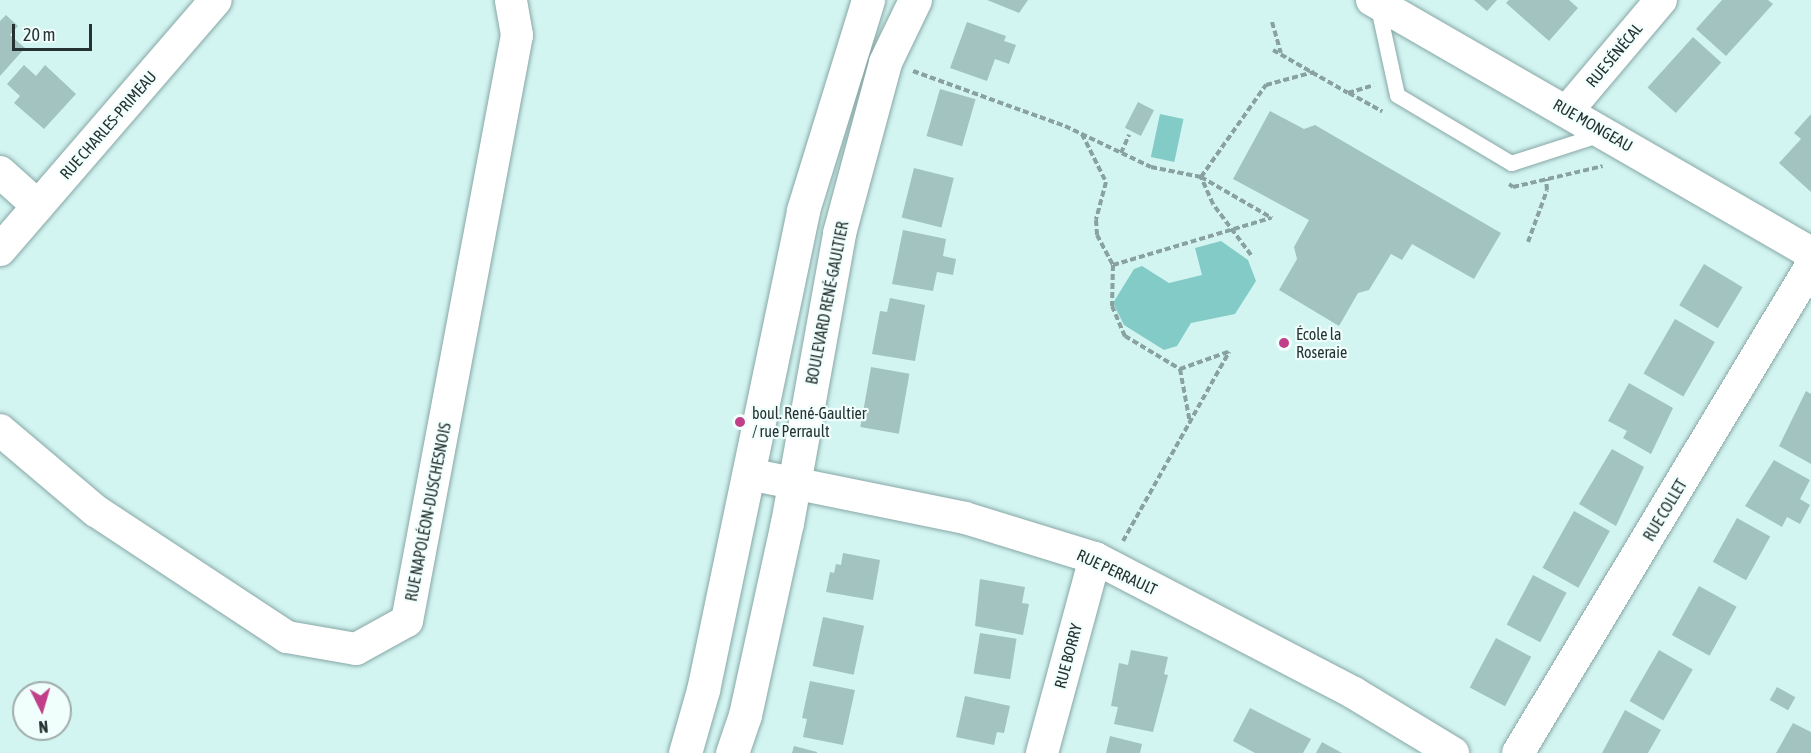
<!DOCTYPE html>
<meta charset="utf-8">
<style>
body{margin:0}
#map{position:relative;width:1811px;height:753px;overflow:hidden;background:#d3f5f2;font-family:"Asap Condensed",sans-serif}
div>[style]{position:absolute}
.green>*{inset:0;background:#83cbc7;transform-origin:0 0}
.building>*{inset:0;background:#a2c3c0;transform-origin:0 0}
.path>*{height:4px;margin-top:-2px;transform-origin:0;background:repeating-linear-gradient(90deg,#89a2a0 0 6px,transparent 0 9px)}
.roads{filter:drop-shadow(0 0 2px #87a7a5) drop-shadow(0 0 2px #87a7a5)}
.lane>*{height:15px;margin:-7.5px;padding:0 7.5px;transform-origin:7.5px;border-radius:7.5px;background:#fff}
.street>*{height:32px;margin:-16px;padding:0 16px;transform-origin:16px;border-radius:16px;background:#fff}
.secondary>*{height:33px;margin:-16.5px;padding:0 16.5px;transform-origin:16.5px;border-radius:16.5px;background:#fff}
.dots>*{width:16px;height:16px;translate:-50% -50%;box-sizing:border-box;border:3px solid #f0fefc;border-radius:50%}
span{translate:-50% -50%;white-space:nowrap;text-align:center;line-height:1.15;-webkit-text-stroke:4.5px #f0fefc;paint-order:stroke}
.street-label{font-size:16px;color:#253231}
.poi-label{font-size:16px;color:#253231}
.left{translate:0 -50%;text-align:left}
.north{position:absolute;left:12px;top:681px;width:60px;height:60px;box-sizing:border-box;background:#f0fefc;border:2px solid #9facab;border-radius:50%;rotate:175deg;font-size:16px;font-weight:700;line-height:24px;text-align:center;color:#253231}
.north::after{content:'';display:block;margin:auto;width:21px;height:27px;background:#c13f88;clip-path:polygon(50% 0,100% 100%,50% 72%,0 100%)}
.scale{position:absolute;left:12px;top:24px;width:80px;height:27px;box-sizing:border-box;border:3px solid #253231;border-top:0;padding-left:8px;font-size:18px;line-height:21px;white-space:nowrap;color:#253231;-webkit-text-stroke:4px #f0fefc;paint-order:stroke}
</style>
<div id="map">
<div class="green">
<i style="left:1160px;top:114px;width:24px;height:44px;rotate:12deg"></i>
<i style="clip-path:polygon(1221px 241px,1248px 260px,1256px 281px,1235px 314px,1191px 323px,1177px 346px,1164px 350px,1124px 325px,1113px 303px,1134px 269px,1142px 266px,1169px 283px,1202px 275px,1195px 248px)"></i>
</div>
<div class="building">
<i style="clip-path:polygon(987px 0,1028px 0,1019px 13px)"></i>
<i style="clip-path:polygon(1474px 0,1497px 0,1487px 11px)"></i>
<i style="clip-path:polygon(1509px 0,1569px 0,1578px 8px,1549px 41px,1506px 3px)"></i>
<i style="clip-path:polygon(1722px 0,1768px 0,1773px 4px,1726px 56px,1696px 29px)"></i>
<i style="clip-path:polygon(6px 15px,18px 26px,10px 35px,25px 48px,0 76px,0 21px)"></i>
<i style="clip-path:polygon(967px 22px,1006px 36px,1004px 41px,1016px 45px,1009px 64px,995px 59px,987px 81px,950px 68px)"></i>
<i style="left:1693px;top:37px;width:38px;height:68px;rotate:42deg"></i>
<i style="clip-path:polygon(24px 65px,36px 76px,45px 65px,76px 94px,44px 129px,14px 103px,20px 96px,7px 84px)"></i>
<i style="left:940px;top:89px;width:37px;height:49px;rotate:16deg"></i>
<i style="left:1138px;top:102px;width:18px;height:29px;rotate:27deg"></i>
<i style="clip-path:polygon(1270px 111px,1304px 129px,1315px 125px,1501px 233px,1474px 279px,1412px 244px,1402px 260px,1391px 254px,1369px 290px,1358px 293px,1339px 326px,1279px 290px,1297px 259px,1294px 247px,1309px 220px,1233px 179px)"></i>
<i style="clip-path:polygon(1811px 114px,1811px 192px,1779px 163px,1801px 139px,1794px 133px)"></i>
<i style="left:914px;top:168px;width:41px;height:51px;rotate:14deg"></i>
<i style="clip-path:polygon(903px 230px,946px 239px,943px 256px,956px 259px,953px 275px,937px 272px,933px 291px,892px 284px)"></i>
<i style="left:1704px;top:264px;width:45px;height:48px;rotate:31deg"></i>
<i style="clip-path:polygon(890px 298px,925px 305px,915px 361px,872px 354px,880px 311px,887px 312px)"></i>
<i style="left:1675px;top:319px;width:46px;height:63px;rotate:30deg"></i>
<i style="left:871px;top:367px;width:39px;height:61px;rotate:10deg"></i>
<i style="clip-path:polygon(1629px 383px,1673px 408px,1651px 454px,1623px 438px,1627px 431px,1608px 421px)"></i>
<i style="clip-path:polygon(1806px 391px,1811px 394px,1811px 464px,1779px 446px)"></i>
<i style="clip-path:polygon(1612px 449px,1644px 467px,1616px 526px,1579px 504px)"></i>
<i style="clip-path:polygon(1774px 460px,1810px 480px,1800px 499px,1810px 505px,1800px 524px,1787px 517px,1782px 527px,1745px 506px)"></i>
<i style="left:1574px;top:511px;width:41px;height:65px;rotate:29deg"></i>
<i style="left:1737px;top:518px;width:38px;height:50px;rotate:29deg"></i>
<i style="clip-path:polygon(843px 553px,880px 560px,873px 600px,826px 592px,830px 572px,834px 573px,836px 564px,841px 565px)"></i>
<i style="left:1533px;top:575px;width:38px;height:56px;rotate:28deg"></i>
<i style="clip-path:polygon(980px 579px,1025px 587px,1022px 603px,1029px 604px,1023px 635px,975px 626px)"></i>
<i style="left:1699px;top:586px;width:43px;height:56px;rotate:29deg"></i>
<i style="left:823px;top:617px;width:42px;height:50px;rotate:12deg"></i>
<i style="left:980px;top:633px;width:37px;height:41px;rotate:9deg"></i>
<i style="left:1496px;top:638px;width:40px;height:56px;rotate:28deg"></i>
<i style="clip-path:polygon(1131px 650px,1168px 657px,1164px 674px,1168px 675px,1153px 732px,1114px 724px,1118px 707px,1111px 706px,1119px 663px,1128px 665px)"></i>
<i style="left:1659px;top:650px;width:39px;height:59px;rotate:30deg"></i>
<i style="clip-path:polygon(810px 681px,855px 690px,843px 745px,803px 737px,807px 719px,802px 718px)"></i>
<i style="left:1777px;top:687px;width:21px;height:15px;rotate:29deg"></i>
<i style="clip-path:polygon(965px 696px,1010px 706px,1004px 733px,997px 732px,994px 745px,956px 737px)"></i>
<i style="clip-path:polygon(1250px 708px,1311px 739px,1303px 753px,1255px 753px,1233px 741px)"></i>
<i style="clip-path:polygon(1625px 710px,1661px 730px,1648px 753px,1602px 753px)"></i>
<i style="clip-path:polygon(1793px 723px,1811px 732px,1811px 753px,1776px 753px)"></i>
<i style="clip-path:polygon(1110px 736px,1142px 744px,1140px 753px,1106px 753px)"></i>
<i style="clip-path:polygon(1322px 742px,1342px 753px,1316px 753px)"></i>
<i style="clip-path:polygon(794px 746px,817px 752px,817px 753px,792px 753px)"></i>
</div>
<div class="path">
<i style="left:1272px;top:22px;width:32px;rotate:74deg"></i>
<i style="left:1273px;top:50px;width:86px;rotate:29.8deg"></i>
<i style="left:1348px;top:93px;width:27px;rotate:-17deg"></i>
<i style="left:913px;top:71px;width:162px;rotate:19.9deg"></i>
<i style="left:1065px;top:126px;width:95px;rotate:25.5deg"></i>
<i style="left:1151px;top:167px;width:51px;rotate:11.3deg"></i>
<i style="left:1201px;top:177px;width:82px;rotate:30deg"></i>
<i style="left:1349px;top:93px;width:38px;rotate:29deg"></i>
<i style="left:1082px;top:134px;width:54px;rotate:63.4deg"></i>
<i style="left:1106px;top:182px;width:39px;rotate:105deg"></i>
<i style="left:1096px;top:220px;width:15px;rotate:86deg"></i>
<i style="left:1097px;top:235px;width:34px;rotate:62deg"></i>
<i style="left:1113px;top:265px;width:41px;rotate:91.4deg"></i>
<i style="left:1112px;top:306px;width:33px;rotate:67deg"></i>
<i style="left:1125px;top:336px;width:64px;rotate:31deg"></i>
<i style="left:1180px;top:369px;width:55px;rotate:79.5deg"></i>
<i style="left:1121px;top:153px;width:20px;rotate:-66deg"></i>
<i style="left:1509px;top:184px;width:5px;rotate:37deg"></i>
<i style="left:1513px;top:187px;width:92px;rotate:-13.1deg"></i>
<i style="left:1528px;top:242px;width:55px;rotate:-69.9deg"></i>
<i style="left:1547px;top:190px;width:11px;rotate:-95deg"></i>
<i style="left:1251px;top:255px;width:64px;rotate:-126.7deg"></i>
<i style="left:1213px;top:204px;width:30px;rotate:-114deg"></i>
<i style="left:1201px;top:177px;width:113px;rotate:-54.8deg"></i>
<i style="left:1266px;top:85px;width:50px;rotate:-15.2deg"></i>
<i style="left:1113px;top:265px;width:165px;rotate:-16.6deg"></i>
<i style="left:1180px;top:369px;width:51px;rotate:-19.5deg"></i>
<i style="left:1123px;top:541px;width:217px;rotate:-60.7deg"></i>
</div>
<div class="roads">
<div class="lane">
<i style="left:1377px;top:3px;width:94px;rotate:77.7deg"></i>
<i style="left:1397px;top:95px;width:133px;rotate:30.8deg"></i>
<i style="left:1511px;top:163px;width:95px;rotate:-17.9deg"></i>
</div>
<div class="street">
<i style="left:1372px;top:0;width:507px;rotate:29.96deg"></i>
<i style="left:1568px;top:110px;width:144px;rotate:-49.8deg"></i>
<i style="left:0;top:172px;width:51px;rotate:41.8deg"></i>
<i style="left:0;top:250px;width:330px;rotate:-49.2deg"></i>
<i style="left:0;top:430px;width:126px;rotate:40.2deg"></i>
<i style="left:96px;top:511px;width:229px;rotate:33.4deg"></i>
<i style="left:287px;top:637px;width:70px;rotate:9.9deg"></i>
<i style="left:356px;top:649px;width:58px;rotate:-28.8deg"></i>
<i style="left:407px;top:621px;width:596px;rotate:-79.37deg"></i>
<i style="left:517px;top:35px;width:36px;rotate:-100deg"></i>
<i style="left:749px;top:474px;width:220px;rotate:11.5deg"></i>
<i style="left:965px;top:518px;width:136px;rotate:17.1deg"></i>
<i style="left:1095px;top:558px;width:292px;rotate:27.5deg"></i>
<i style="left:1354px;top:693px;width:116px;rotate:31.2deg"></i>
<i style="left:1042px;top:753px;width:202px;rotate:-74.8deg"></i>
<i style="left:1518px;top:753px;width:568px;rotate:-58.97deg"></i>
</div>
<div class="secondary">
<i style="left:685px;top:753px;width:66px;rotate:-74.1deg"></i>
<i style="left:703px;top:690px;width:490px;rotate:-78.2deg"></i>
<i style="left:803px;top:210px;width:220px;rotate:-72.8deg"></i>
<i style="left:732px;top:753px;width:40px;rotate:-71.1deg"></i>
<i style="left:745px;top:715px;width:197px;rotate:-77.7deg"></i>
<i style="left:787px;top:523px;width:295px;rotate:-79.8deg"></i>
<i style="left:839px;top:233px;width:177px;rotate:-74.9deg"></i>
<i style="left:885px;top:62px;width:69px;rotate:-64.2deg"></i>
</div>
</div>
<div class="dots">
<i style="left:1284px;top:343px;background:#c13f88"></i>
<i style="left:740px;top:422px;background:#c13f88"></i>
</div>
<div class="street-label">
<span style="left:1614px;top:55px;rotate:-50deg">RUE SÉNÉCAL</span>
<span style="left:108px;top:125px;rotate:-49deg">RUE CHARLES-PRIMEAU</span>
<span style="left:1593px;top:125px;rotate:30deg">RUE MONGEAU</span>
<span style="left:827px;top:303px;rotate:-79deg">BOULEVARD RENÉ-GAULTIER</span>
<span style="left:1665px;top:510px;rotate:-59deg">RUE COLLET</span>
<span style="left:428px;top:512px;rotate:-79deg">RUE NAPOLÉON-DUSCHESNOIS</span>
<span style="left:1117px;top:572px;rotate:25deg">RUE PERRAULT</span>
<span style="left:1068px;top:656px;rotate:-75deg">RUE BORRY</span>
</div>
<div class="poi-label">
<span class="left" style="left:1296px;top:343px">École la<br>Roseraie</span>
<span class="left" style="left:752px;top:422px">boul. René-Gaultier<br>/ rue Perrault</span>
</div>
<div class="north">N</div>
<div class="scale">20 m</div>
</div>
